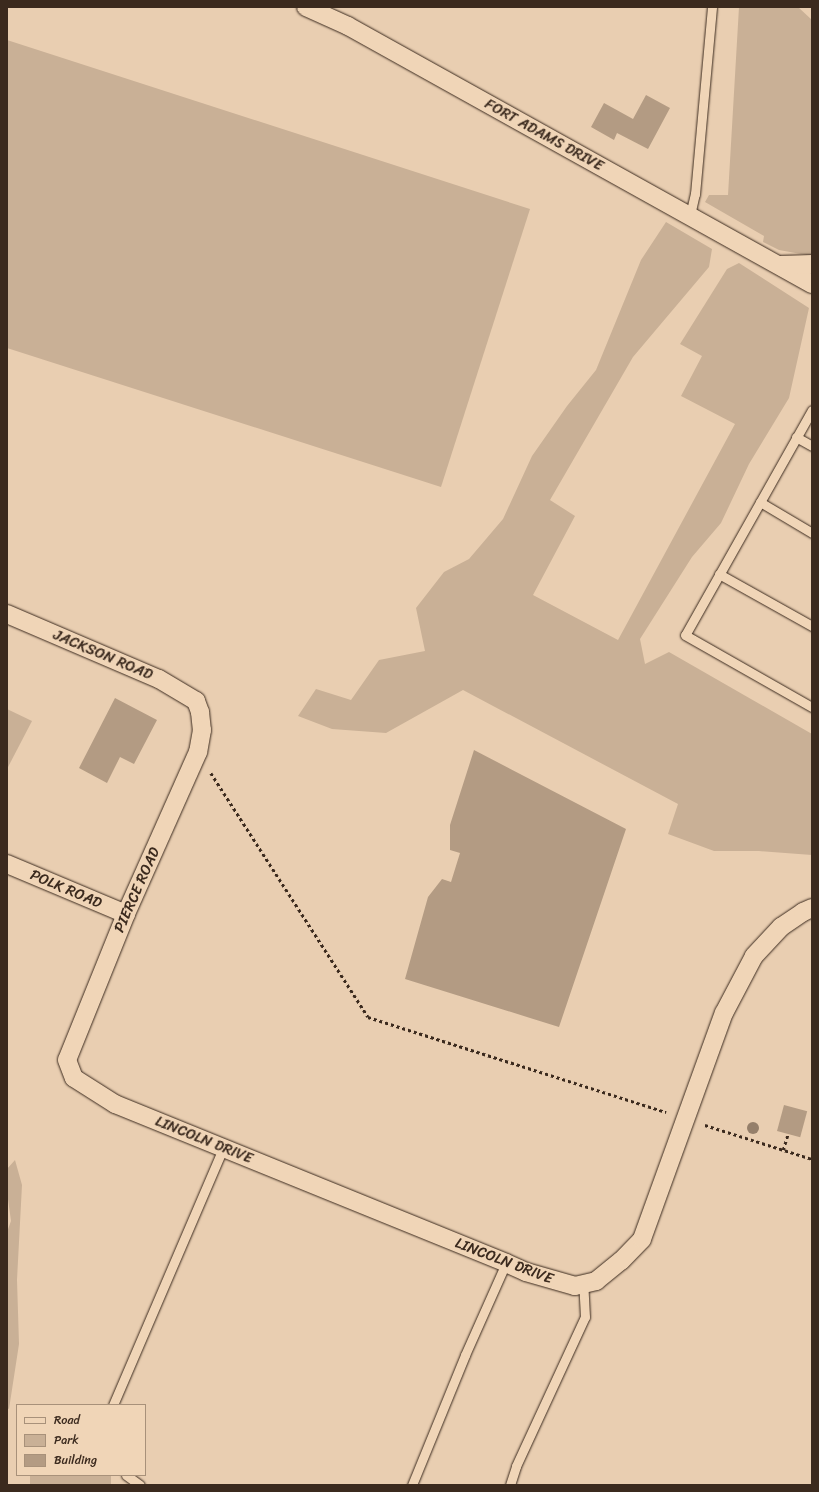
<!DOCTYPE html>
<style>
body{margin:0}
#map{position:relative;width:819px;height:1492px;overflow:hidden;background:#e9ceb1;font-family:Sriracha,sans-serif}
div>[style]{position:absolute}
.green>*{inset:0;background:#c9b096;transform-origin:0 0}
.building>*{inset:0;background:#b39b83;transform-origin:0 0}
.path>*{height:2.5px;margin-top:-1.25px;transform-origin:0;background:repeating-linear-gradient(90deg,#3b2a1e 0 3px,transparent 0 6px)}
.roads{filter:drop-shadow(0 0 1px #3b2a1e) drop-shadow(0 0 1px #3b2a1e)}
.service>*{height:9px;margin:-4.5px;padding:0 4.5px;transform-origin:4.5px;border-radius:4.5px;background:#f0d5b7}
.minor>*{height:18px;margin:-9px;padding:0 9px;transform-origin:9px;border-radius:9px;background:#f0d5b7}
.trees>*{width:12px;height:12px;margin:-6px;border-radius:50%;background:#957f6a}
span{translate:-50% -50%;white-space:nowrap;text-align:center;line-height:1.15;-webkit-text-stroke:3px #f0d5b7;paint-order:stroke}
.street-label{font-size:15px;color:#3b2a1e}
.frame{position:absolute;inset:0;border:8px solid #3b2a1e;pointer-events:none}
.legend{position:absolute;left:16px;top:1404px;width:130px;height:72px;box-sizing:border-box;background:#f0d5b7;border:1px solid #a8917a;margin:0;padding:5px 7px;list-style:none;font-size:12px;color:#3b2a1e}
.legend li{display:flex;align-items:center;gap:8px;height:20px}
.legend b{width:20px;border:1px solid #a8917a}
</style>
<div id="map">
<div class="green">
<i style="clip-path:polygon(739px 7px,798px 7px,812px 20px,812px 256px,779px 250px,763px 242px,764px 236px,705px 202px,709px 195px,728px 195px)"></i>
<i style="clip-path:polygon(7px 40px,530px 209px,441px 487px,7px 348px)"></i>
<i style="clip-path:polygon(666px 222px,712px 249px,709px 267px,633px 357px,550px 500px,575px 516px,533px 595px,618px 640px,735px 424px,681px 396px,702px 356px,680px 344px,727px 269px,739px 263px,809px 308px,789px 398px,749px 464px,721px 523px,692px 557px,640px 639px,645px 664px,669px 652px,812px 734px,812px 855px,759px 851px,714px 851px,668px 834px,678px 804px,463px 690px,386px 733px,332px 729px,298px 716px,316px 689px,351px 700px,379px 660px,425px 651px,416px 608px,444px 572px,469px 559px,503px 519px,532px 456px,567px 406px,596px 370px,641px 260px)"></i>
<i style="clip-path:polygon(7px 709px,32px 721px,7px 769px)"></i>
<i style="clip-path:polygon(15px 1160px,22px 1185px,17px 1280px,19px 1344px,9px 1409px,7px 1408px,7px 1232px,11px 1221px,7px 1192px,7px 1169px)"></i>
<i style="left:30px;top:1475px;width:81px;height:11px"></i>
</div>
<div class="building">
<i style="clip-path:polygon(646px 95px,670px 108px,648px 149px,617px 133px,614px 140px,591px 127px,604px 103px,633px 119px)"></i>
<i style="clip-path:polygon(115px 698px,157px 720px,134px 764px,120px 757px,107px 783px,79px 768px)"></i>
<i style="clip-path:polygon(474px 750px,626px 829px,559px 1027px,405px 979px,428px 897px,442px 879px,451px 882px,460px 853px,450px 850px,450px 825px)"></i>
<i style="left:784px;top:1105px;width:24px;height:27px;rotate:15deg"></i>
</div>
<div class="path">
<i style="left:211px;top:773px;width:290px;rotate:57.2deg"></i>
<i style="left:368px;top:1017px;width:313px;rotate:17.7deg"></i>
<i style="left:705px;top:1125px;width:112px;rotate:17.6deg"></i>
<i style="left:783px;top:1150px;width:17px;rotate:-73deg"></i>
</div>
<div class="roads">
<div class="service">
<i style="left:690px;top:215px;width:22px;rotate:-77deg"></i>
<i style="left:695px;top:194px;width:188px;rotate:-84.8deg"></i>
<i style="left:812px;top:410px;width:258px;rotate:119.4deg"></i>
<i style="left:685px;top:635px;width:146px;rotate:29.6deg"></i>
<i style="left:796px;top:437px;width:18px;rotate:29deg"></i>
<i style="left:760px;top:502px;width:61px;rotate:30.8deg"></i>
<i style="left:719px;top:574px;width:107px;rotate:29.2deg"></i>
<i style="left:113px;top:1405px;width:280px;rotate:-66.8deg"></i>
<i style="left:126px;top:1475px;width:17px;rotate:36deg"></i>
<i style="left:412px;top:1485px;width:140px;rotate:-67.8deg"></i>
<i style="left:465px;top:1355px;width:101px;rotate:-66deg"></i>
<i style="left:510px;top:1485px;width:20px;rotate:-72deg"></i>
<i style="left:516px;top:1466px;width:164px;rotate:-65.2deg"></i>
<i style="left:585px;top:1317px;width:33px;rotate:-93deg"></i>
</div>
<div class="minor">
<i style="left:306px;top:7px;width:46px;rotate:24.3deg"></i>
<i style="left:348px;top:26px;width:531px;rotate:29.08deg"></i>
<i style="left:780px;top:265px;width:32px;rotate:-2deg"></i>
<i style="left:7px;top:614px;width:165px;rotate:23.2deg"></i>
<i style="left:159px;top:679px;width:43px;rotate:30.7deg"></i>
<i style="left:196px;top:701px;width:12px;rotate:70deg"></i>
<i style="left:200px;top:712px;width:18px;rotate:84deg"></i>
<i style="left:202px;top:730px;width:22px;rotate:100deg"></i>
<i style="left:198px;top:752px;width:177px;rotate:114deg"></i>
<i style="left:126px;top:914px;width:157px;rotate:112deg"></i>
<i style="left:67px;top:1060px;width:19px;rotate:69deg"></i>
<i style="left:74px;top:1078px;width:49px;rotate:32.4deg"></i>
<i style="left:115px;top:1104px;width:422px;rotate:22.1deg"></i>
<i style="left:506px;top:1263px;width:22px;rotate:24deg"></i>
<i style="left:526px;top:1272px;width:51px;rotate:15.9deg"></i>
<i style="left:575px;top:1286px;width:22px;rotate:-13deg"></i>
<i style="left:596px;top:1281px;width:32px;rotate:-39deg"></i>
<i style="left:621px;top:1261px;width:30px;rotate:-46deg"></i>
<i style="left:642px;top:1239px;width:240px;rotate:-70.1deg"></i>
<i style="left:724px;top:1013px;width:64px;rotate:-62.2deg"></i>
<i style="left:754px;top:956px;width:40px;rotate:-47deg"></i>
<i style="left:781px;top:927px;width:27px;rotate:-34deg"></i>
<i style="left:803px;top:912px;width:10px;rotate:-24deg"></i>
<i style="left:7px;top:864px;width:129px;rotate:22.8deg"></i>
</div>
</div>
<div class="trees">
<i style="left:753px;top:1128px"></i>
</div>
<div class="street-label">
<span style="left:544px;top:135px;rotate:29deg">FORT ADAMS DRIVE</span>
<span style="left:103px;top:655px;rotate:23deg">JACKSON ROAD</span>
<span style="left:66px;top:889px;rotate:23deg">POLK ROAD</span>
<span style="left:137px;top:890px;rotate:-66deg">PIERCE ROAD</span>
<span style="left:204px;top:1140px;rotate:22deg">LINCOLN DRIVE</span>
<span style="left:504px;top:1261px;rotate:21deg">LINCOLN DRIVE</span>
</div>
<div class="frame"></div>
<ul class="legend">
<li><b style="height:5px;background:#f0d5b7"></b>Road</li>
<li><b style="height:11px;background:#c9b096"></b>Park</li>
<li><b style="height:11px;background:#b39b83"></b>Building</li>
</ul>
</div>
